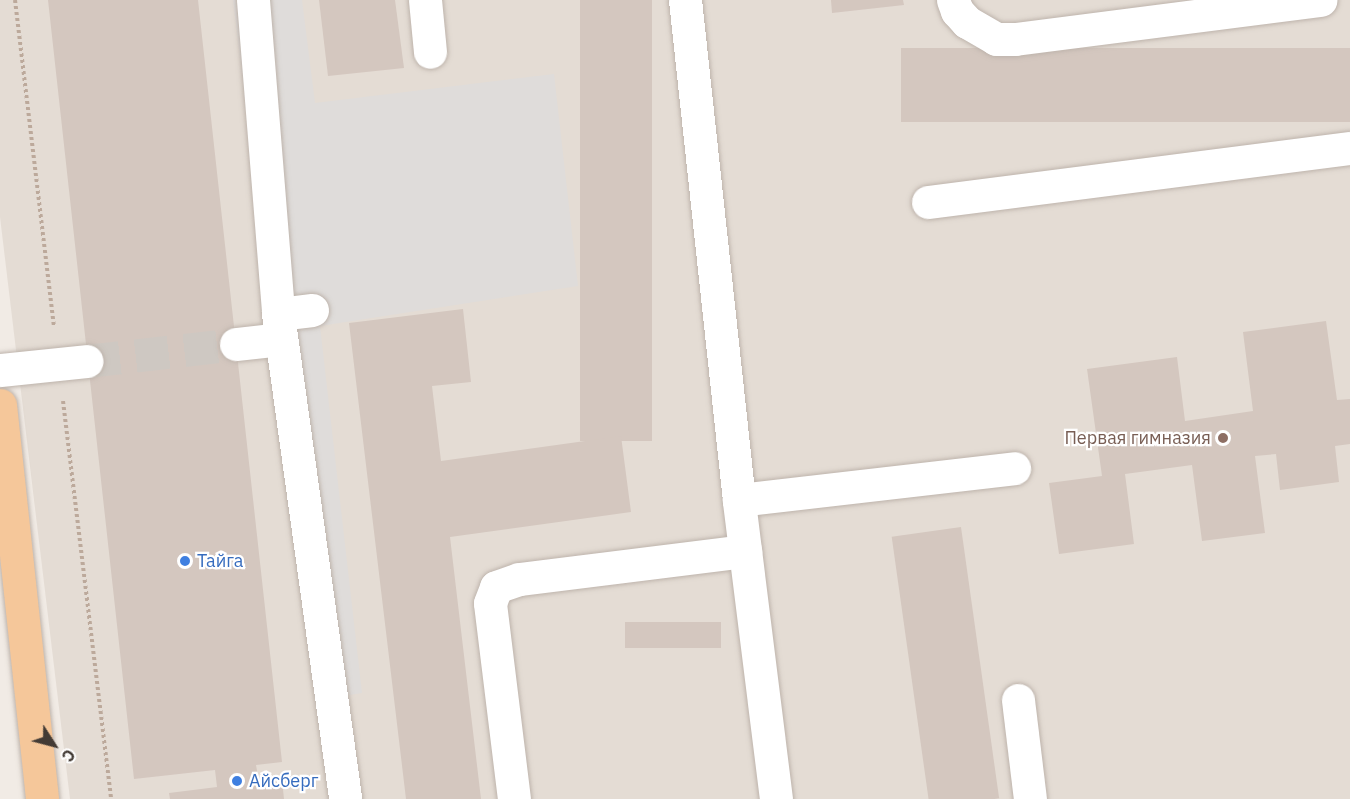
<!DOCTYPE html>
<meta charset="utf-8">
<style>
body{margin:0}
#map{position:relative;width:1350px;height:799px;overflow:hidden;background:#f1ebe5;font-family:"IBM Plex Sans",sans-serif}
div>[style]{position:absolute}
.residential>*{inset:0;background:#e4dcd4}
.parking>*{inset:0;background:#dfdcda}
.building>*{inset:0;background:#d4c7bf;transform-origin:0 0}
.minor-tunnel>*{height:33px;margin-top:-16.5px;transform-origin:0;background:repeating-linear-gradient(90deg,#cec8c2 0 33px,transparent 0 49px)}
.path>*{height:4px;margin-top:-2px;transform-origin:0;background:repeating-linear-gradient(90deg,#bca99b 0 3px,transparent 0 6px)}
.roads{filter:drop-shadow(0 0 2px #beb4ac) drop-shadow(0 0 2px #beb4ac)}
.minor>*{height:33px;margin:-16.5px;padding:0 16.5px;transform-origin:16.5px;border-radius:16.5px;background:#fff}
.major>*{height:33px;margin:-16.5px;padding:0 16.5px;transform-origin:16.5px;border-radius:16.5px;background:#f5c79a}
.dots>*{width:16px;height:16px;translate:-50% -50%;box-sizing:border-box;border:3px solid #fff;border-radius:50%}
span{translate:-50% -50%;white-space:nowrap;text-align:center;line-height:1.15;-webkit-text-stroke:4.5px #fff;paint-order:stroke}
.education-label{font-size:18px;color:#785e54}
.right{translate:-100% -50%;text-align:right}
.shop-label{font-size:18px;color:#366cbe}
.left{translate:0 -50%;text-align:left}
.north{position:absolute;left:24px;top:715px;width:60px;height:60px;-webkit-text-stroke:4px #fff;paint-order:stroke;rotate:126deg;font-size:16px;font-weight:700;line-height:24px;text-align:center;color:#433b35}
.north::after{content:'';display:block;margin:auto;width:21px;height:27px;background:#433b35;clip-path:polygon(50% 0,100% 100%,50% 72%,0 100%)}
</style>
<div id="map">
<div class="residential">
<i style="clip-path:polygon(0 0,1350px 0,1350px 799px,70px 799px,0 217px)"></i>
</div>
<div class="parking">
<i style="clip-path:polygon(233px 0,302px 0,315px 103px,554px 74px,578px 286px,320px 326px,362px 693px,319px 700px)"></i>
</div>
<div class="building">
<i style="clip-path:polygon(48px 0,198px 0,282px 762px,256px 765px,259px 782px,282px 780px,284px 799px,170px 799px,169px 793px,217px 787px,215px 770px,134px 779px)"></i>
<i style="clip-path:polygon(319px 0,395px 0,404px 68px,328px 76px)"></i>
<i style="left:580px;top:0;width:72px;height:441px"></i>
<i style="clip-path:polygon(831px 0,903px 0,904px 5px,832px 13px)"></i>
<i style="left:1350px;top:48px;width:74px;height:449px;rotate:90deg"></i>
<i style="clip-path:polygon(463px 309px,471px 382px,432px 386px,441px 461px,621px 436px,631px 512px,450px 537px,481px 799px,406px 799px,349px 323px)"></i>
<i style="clip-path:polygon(1326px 321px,1337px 400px,1350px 399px,1350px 444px,1335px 446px,1339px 482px,1280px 490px,1276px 454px,1255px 456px,1265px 533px,1202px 541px,1192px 465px,1125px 474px,1134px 544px,1059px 554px,1049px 483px,1102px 476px,1087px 369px,1177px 357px,1185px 421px,1253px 411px,1243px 332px)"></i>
<i style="left:961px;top:527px;width:274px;height:70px;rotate:82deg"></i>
<i style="left:721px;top:622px;width:26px;height:96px;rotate:90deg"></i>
</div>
<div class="minor-tunnel">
<i style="left:87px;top:361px;width:150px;rotate:-6.5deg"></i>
</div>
<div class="path">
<i style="left:15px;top:0;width:330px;rotate:83.2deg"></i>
<i style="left:63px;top:401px;width:401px;rotate:83.1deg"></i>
</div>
<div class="roads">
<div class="minor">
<i style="left:253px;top:0;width:315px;rotate:85.4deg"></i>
<i style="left:425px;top:0;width:52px;rotate:84.5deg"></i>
<i style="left:685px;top:0;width:503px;rotate:83.84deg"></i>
<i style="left:953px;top:0;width:12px;rotate:70deg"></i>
<i style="left:957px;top:11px;width:15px;rotate:48deg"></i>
<i style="left:967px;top:22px;width:34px;rotate:30deg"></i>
<i style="left:996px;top:39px;width:19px"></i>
<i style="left:1015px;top:39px;width:308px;rotate:-7.3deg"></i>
<i style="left:928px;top:202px;width:425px;rotate:-7.3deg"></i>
<i style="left:312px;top:310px;width:34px;rotate:173deg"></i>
<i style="left:278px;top:314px;width:490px;rotate:82.1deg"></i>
<i style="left:236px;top:344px;width:45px;rotate:-6.3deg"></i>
<i style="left:0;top:370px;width:87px;rotate:-5.9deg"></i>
<i style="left:1018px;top:700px;width:100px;rotate:83.1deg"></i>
<i style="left:514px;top:799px;width:197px;rotate:-97deg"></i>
<i style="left:490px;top:603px;width:17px;rotate:-69deg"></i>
<i style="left:496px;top:587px;width:24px;rotate:-19deg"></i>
<i style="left:519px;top:579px;width:228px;rotate:-7.1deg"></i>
<i style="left:776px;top:799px;width:301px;rotate:-97.1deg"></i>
<i style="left:739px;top:500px;width:277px;rotate:-6.6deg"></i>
</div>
<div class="major">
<i style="left:0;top:405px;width:396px;rotate:83.9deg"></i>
</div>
</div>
<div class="dots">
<i style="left:1223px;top:438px;background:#8d6e63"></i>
<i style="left:185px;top:561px;background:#3f7fe0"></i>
<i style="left:237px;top:781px;background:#3f7fe0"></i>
</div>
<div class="education-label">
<span class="right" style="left:1211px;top:438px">Первая гимназия</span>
</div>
<div class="shop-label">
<span class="left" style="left:197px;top:561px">Тайга</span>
<span class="left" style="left:249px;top:781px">Айсберг</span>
</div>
<div class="north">С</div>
</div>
